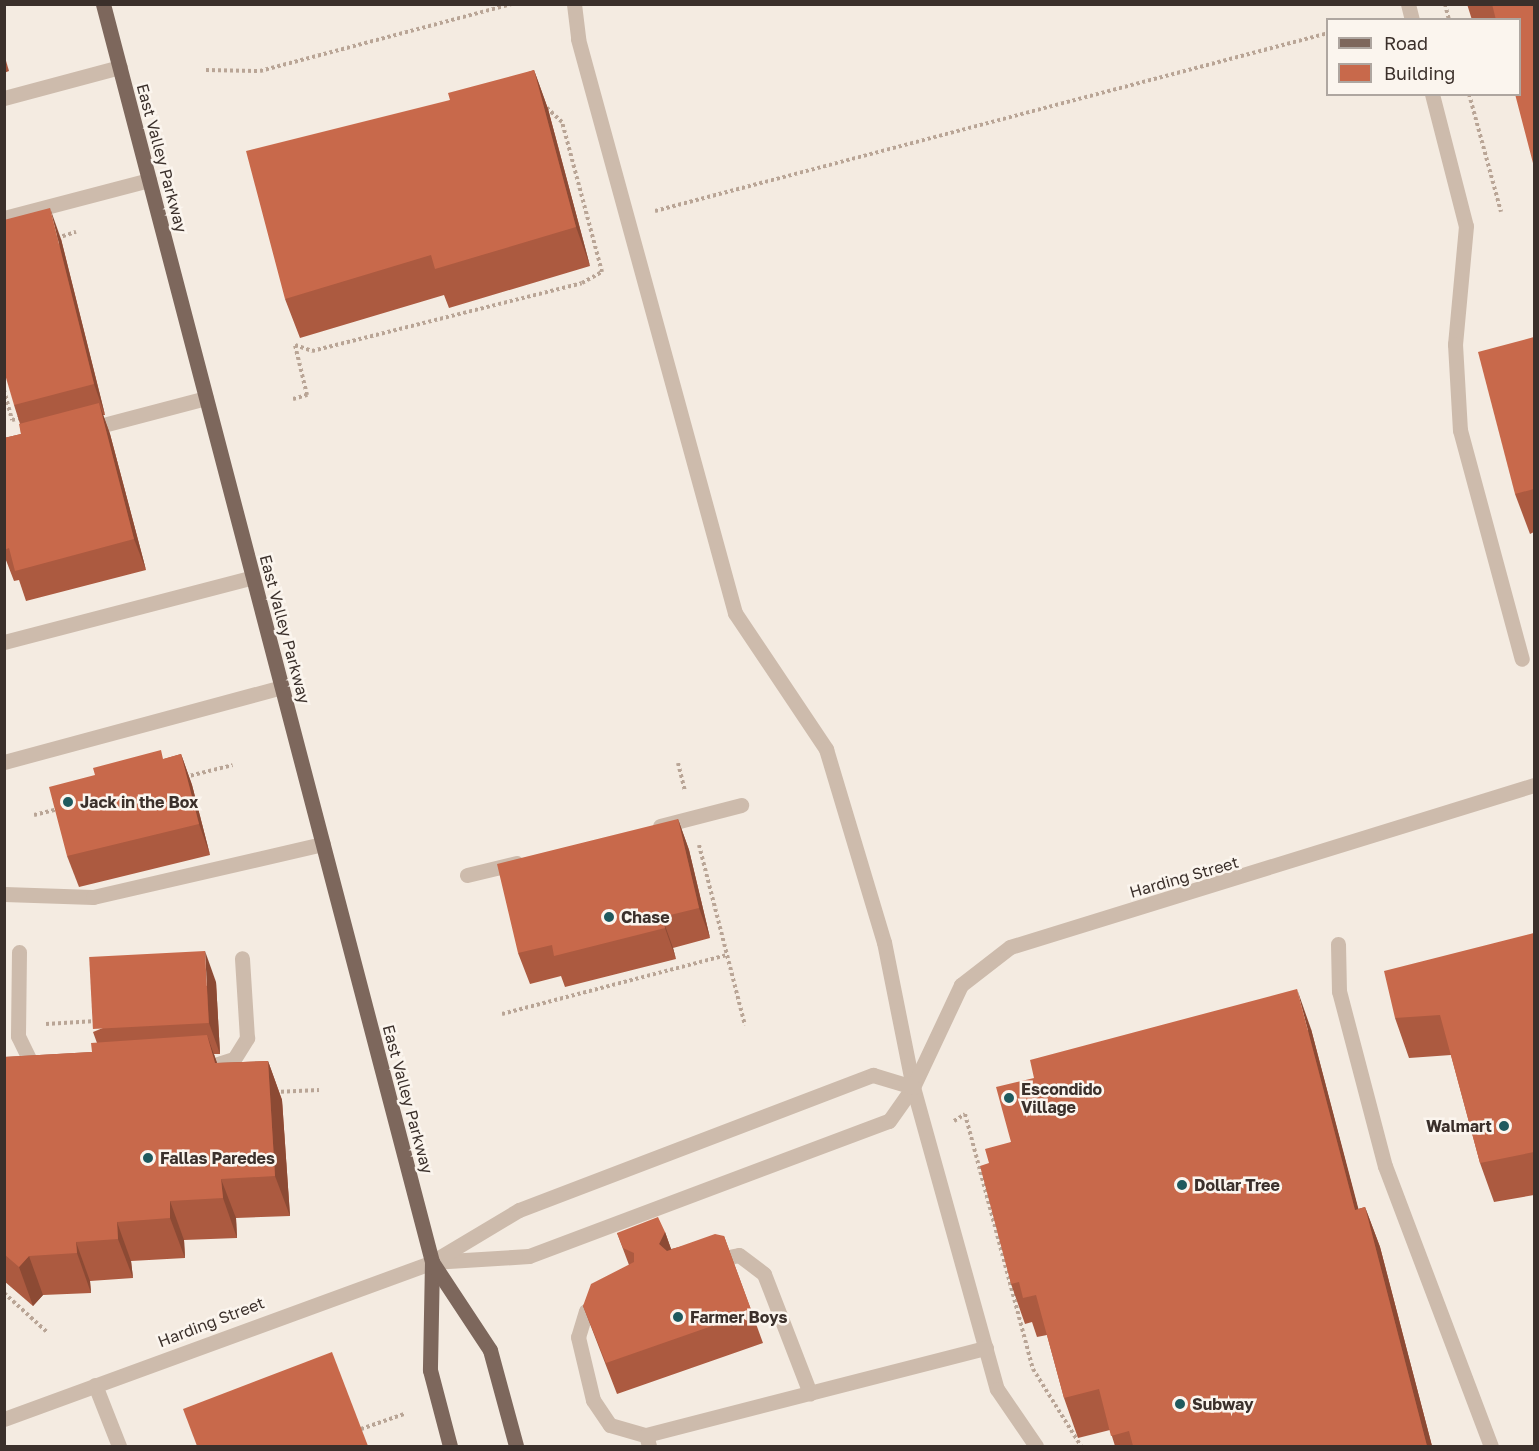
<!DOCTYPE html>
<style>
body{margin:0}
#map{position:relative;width:1539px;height:1451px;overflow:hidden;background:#f4ebe1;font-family:"Golos Text",sans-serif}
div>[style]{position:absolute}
.path>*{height:4px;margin-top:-2px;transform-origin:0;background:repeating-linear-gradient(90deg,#b9a596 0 3px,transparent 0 6px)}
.service>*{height:15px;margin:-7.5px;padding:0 7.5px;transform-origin:7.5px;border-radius:7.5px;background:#cdbbac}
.tertiary>*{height:15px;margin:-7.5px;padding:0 7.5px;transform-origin:7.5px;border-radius:7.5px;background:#cdbbac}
.primary>*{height:15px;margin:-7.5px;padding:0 7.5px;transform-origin:7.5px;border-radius:7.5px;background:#7d675c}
.wall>*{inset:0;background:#ac5a40}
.shaded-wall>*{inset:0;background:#8c4a34}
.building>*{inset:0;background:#c8694b;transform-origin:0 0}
.dots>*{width:16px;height:16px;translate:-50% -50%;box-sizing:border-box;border:3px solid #fbf5ee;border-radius:50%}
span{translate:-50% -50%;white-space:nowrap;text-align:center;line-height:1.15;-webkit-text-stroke:5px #fbf5ee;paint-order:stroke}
.street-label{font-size:16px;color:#3b302b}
.poi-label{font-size:16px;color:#3b302b;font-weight:700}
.left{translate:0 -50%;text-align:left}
.right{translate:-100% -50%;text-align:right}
.frame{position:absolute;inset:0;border:6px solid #3b302b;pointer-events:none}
.legend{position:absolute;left:1326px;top:18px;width:195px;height:78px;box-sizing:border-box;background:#fbf5ee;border:2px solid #aea6a0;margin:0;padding:8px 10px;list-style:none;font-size:18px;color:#3b302b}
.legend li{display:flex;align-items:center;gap:12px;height:30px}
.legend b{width:30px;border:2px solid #aea6a0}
</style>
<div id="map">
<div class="path">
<i style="left:1445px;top:4px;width:16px;rotate:76deg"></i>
<i style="left:206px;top:70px;width:54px;rotate:1.1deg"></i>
<i style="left:260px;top:71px;width:261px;rotate:-14.9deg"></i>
<i style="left:1469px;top:94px;width:122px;rotate:74.8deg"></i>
<i style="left:655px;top:211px;width:696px;rotate:-14.81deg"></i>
<i style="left:57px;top:238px;width:20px;rotate:-18deg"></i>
<i style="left:4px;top:390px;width:31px;rotate:75deg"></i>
<i style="left:12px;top:420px;width:11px;rotate:-15deg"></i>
<i style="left:293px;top:399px;width:15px;rotate:-16deg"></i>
<i style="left:307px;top:395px;width:51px;rotate:-103.5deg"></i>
<i style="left:295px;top:345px;width:18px;rotate:19deg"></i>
<i style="left:312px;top:351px;width:278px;rotate:-14.1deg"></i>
<i style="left:582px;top:283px;width:23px;rotate:-29deg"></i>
<i style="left:602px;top:272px;width:155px;rotate:-104.9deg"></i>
<i style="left:562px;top:122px;width:23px;rotate:-137deg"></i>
<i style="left:678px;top:763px;width:29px;rotate:76deg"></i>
<i style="left:185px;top:777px;width:49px;rotate:-14deg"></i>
<i style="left:34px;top:815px;width:25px;rotate:-14deg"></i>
<i style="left:699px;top:845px;width:186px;rotate:75.7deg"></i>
<i style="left:502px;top:1014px;width:233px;rotate:-14.7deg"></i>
<i style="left:46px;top:1024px;width:50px;rotate:-3.4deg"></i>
<i style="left:275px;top:1092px;width:44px;rotate:-2.6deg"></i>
<i style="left:954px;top:1121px;width:13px;rotate:-32deg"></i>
<i style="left:965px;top:1114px;width:264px;rotate:75.1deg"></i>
<i style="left:1033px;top:1369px;width:91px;rotate:58.1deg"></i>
<i style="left:4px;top:1293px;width:58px;rotate:42.2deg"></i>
<i style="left:361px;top:1429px;width:46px;rotate:-19.2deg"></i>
</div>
<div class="service">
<i style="left:574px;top:4px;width:35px;rotate:83deg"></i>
<i style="left:578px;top:39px;width:595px;rotate:74.7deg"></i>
<i style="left:735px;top:613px;width:164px;rotate:56.2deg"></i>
<i style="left:826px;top:749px;width:202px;rotate:73.3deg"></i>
<i style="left:884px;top:942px;width:148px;rotate:78.7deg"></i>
<i style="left:913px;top:1087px;width:313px;rotate:74.5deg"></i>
<i style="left:997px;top:1389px;width:69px;rotate:55.6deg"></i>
<i style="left:1408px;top:4px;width:16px;rotate:76deg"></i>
<i style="left:1432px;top:94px;width:136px;rotate:75.6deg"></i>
<i style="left:1466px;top:226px;width:119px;rotate:95.3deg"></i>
<i style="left:1455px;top:344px;width:86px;rotate:86.7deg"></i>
<i style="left:1460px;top:430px;width:237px;rotate:74.9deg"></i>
<i style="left:4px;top:98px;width:120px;rotate:-15deg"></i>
<i style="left:4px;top:218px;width:150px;rotate:-14.7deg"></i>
<i style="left:88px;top:429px;width:122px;rotate:-14.7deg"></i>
<i style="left:4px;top:642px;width:257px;rotate:-14.6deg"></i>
<i style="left:4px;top:762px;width:288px;rotate:-15.1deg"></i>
<i style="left:660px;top:826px;width:84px;rotate:-14.5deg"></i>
<i style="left:467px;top:875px;width:51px;rotate:-13.5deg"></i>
<i style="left:4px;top:894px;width:89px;rotate:1.9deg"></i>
<i style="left:93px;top:897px;width:236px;rotate:-13deg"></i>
<i style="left:1338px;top:944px;width:47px;rotate:88.8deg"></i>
<i style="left:1339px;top:991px;width:181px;rotate:75.3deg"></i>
<i style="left:1385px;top:1166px;width:299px;rotate:69.3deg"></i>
<i style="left:19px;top:952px;width:84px;rotate:90.7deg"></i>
<i style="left:18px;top:1036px;width:41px;rotate:64.1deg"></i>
<i style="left:209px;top:1067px;width:26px;rotate:-18deg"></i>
<i style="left:234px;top:1059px;width:25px;rotate:-58deg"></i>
<i style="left:247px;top:1038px;width:80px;rotate:-93.6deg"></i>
<i style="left:713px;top:1260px;width:26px;rotate:-11deg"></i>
<i style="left:739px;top:1255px;width:31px;rotate:37deg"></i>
<i style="left:764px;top:1274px;width:128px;rotate:68.9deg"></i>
<i style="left:601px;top:1302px;width:17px;rotate:149deg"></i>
<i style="left:586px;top:1311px;width:27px;rotate:107deg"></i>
<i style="left:578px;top:1337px;width:65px;rotate:76.6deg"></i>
<i style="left:593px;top:1400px;width:30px;rotate:56deg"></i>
<i style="left:610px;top:1425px;width:37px;rotate:16deg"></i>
<i style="left:95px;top:1385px;width:66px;rotate:68.5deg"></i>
<i style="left:649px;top:1446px;width:11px;rotate:-105deg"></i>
<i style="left:646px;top:1435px;width:351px;rotate:-14.4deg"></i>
</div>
<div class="tertiary">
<i style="left:432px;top:1262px;width:97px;rotate:-3.5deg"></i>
<i style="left:529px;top:1256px;width:384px;rotate:-20.6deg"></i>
<i style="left:889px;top:1121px;width:42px;rotate:-54.8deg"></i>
<i style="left:913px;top:1087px;width:113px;rotate:-64.8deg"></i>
<i style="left:961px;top:985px;width:62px;rotate:-37.8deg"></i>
<i style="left:1010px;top:947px;width:548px;rotate:-17.18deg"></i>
<i style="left:4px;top:1419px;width:456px;rotate:-20.1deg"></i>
<i style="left:432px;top:1262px;width:101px;rotate:-30.9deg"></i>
<i style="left:519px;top:1210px;width:379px;rotate:-20.9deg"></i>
<i style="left:873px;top:1075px;width:42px;rotate:16.7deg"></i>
</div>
<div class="primary">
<i style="left:103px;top:4px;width:1300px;rotate:75.34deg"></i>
<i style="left:432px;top:1262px;width:108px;rotate:91.1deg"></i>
<i style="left:430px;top:1370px;width:79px;rotate:75.3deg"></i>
<i style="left:432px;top:1262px;width:105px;rotate:56.6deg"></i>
<i style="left:490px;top:1350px;width:99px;rotate:74.8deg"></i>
</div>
<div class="wall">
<i style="clip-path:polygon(1467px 4px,1534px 4px,1520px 20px,1472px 20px)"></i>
<i style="clip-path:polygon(4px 54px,9px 71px,4px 73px)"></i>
<i style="clip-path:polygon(534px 70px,548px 109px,590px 266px,449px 308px,444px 295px,300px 338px,285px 299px,450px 100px)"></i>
<i style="clip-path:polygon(61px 239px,105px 415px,103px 415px,110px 434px,146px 570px,26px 601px,19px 580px,14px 581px,4px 555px,4px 438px,21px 434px,20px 424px,14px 405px)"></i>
<i style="clip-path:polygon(1534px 337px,1534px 532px,1530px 534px,1515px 494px)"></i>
<i style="clip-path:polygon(181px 754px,192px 785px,210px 855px,79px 887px,67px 856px,164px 759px)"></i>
<i style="clip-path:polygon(678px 819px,689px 850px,710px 938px,673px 948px,676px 959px,565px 987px,561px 976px,530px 984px,518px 953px)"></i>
<i style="clip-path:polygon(1534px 933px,1534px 1195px,1494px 1202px,1480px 1163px,1451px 1055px,1409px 1058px,1395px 1018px)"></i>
<i style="clip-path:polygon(216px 982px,220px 1054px,214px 1054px,217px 1063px,268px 1061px,282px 1100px,290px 1216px,236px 1218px,237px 1238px,184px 1240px,185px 1258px,131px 1261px,133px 1278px,90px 1281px,91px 1293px,43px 1295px,33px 1306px,4px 1281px,4px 1057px,92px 1052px,97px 1043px,93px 1032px)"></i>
<i style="clip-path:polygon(1311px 1029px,1358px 1209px,1365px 1207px,1380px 1247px,1432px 1446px,1115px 1446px,1110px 1430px,1078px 1438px,1064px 1398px,1047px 1335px,1037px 1337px,1032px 1322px,1025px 1324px,1011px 1284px,989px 1163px,1011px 1142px)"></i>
<i style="clip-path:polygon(665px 1232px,671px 1249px,724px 1236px,763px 1343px,617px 1394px,583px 1306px,629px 1265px,617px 1233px)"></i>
</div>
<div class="shaded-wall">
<i style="clip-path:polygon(534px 70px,548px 109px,590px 266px,576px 227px)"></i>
<i style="clip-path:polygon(50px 208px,61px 239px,105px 415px,94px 384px)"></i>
<i style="clip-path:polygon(99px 403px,110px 434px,146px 570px,134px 539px)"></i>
<i style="clip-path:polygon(181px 754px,192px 785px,210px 855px,199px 824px)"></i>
<i style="clip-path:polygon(678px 819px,689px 850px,710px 938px,699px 908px)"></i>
<i style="clip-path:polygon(662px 917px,673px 948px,676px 959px,665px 928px)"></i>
<i style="clip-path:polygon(205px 951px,216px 982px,220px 1054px,209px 1023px)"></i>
<i style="clip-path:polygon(1297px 989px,1311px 1029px,1369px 1249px,1355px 1210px)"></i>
<i style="clip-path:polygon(207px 1035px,221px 1074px,215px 1063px)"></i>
<i style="clip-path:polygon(268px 1061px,282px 1100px,290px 1216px,275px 1176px)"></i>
<i style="clip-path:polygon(221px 1179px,236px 1218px,237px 1238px,223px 1198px)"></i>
<i style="clip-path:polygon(170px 1201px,184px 1240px,185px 1258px,170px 1218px)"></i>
<i style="clip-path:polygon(1365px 1207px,1380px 1247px,1432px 1446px,1427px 1446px)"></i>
<i style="clip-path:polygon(117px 1222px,131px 1261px,133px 1278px,118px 1239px)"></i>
<i style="clip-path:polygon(665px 1232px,676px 1263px,659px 1244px)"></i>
<i style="clip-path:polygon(76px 1242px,90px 1281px,91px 1293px,77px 1253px)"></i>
<i style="clip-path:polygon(29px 1256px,43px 1295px,33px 1306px,19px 1267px)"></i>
</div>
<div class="building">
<i style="clip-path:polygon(1492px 4px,1534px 4px,1534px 167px,1515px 94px,1520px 94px,1520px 20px,1496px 20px)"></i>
<i style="clip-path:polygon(534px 70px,576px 227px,435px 269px,431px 255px,285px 299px,246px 151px,450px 100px,448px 93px)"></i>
<i style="clip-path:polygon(50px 208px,94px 384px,14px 405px,4px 371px,4px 220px)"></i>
<i style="clip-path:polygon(1534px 337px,1534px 489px,1515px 494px,1478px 352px)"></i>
<i style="clip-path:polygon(99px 403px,134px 539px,15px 571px,9px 548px,4px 550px,4px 438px,21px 434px,19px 424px)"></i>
<i style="clip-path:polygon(161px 750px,163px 759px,181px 754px,199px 824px,67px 856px,49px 787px,95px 775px,93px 768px)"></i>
<i style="clip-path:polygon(678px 819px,699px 908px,662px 917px,665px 928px,554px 956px,552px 945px,518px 953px,497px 864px)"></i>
<i style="clip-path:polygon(1534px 933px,1534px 1152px,1480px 1163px,1440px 1015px,1395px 1018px,1384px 971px)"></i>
<i style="left:205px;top:951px;width:72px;height:116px;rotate:87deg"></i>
<i style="clip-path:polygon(1297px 989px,1355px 1210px,1365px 1207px,1427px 1446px,1133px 1446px,1129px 1431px,1111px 1436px,1099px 1389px,1064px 1398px,1036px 1295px,1023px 1298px,1019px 1282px,1011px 1284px,980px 1166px,989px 1163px,985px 1149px,1011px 1142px,996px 1087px,1034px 1078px,1030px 1060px)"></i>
<i style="clip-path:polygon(207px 1035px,215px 1063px,268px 1061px,275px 1176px,221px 1179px,223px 1198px,170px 1201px,170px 1218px,117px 1222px,118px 1239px,76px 1242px,77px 1253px,29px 1256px,19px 1267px,4px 1254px,4px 1057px,92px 1052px,91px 1043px)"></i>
<i style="clip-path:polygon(658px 1217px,665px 1232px,659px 1244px,667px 1251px,715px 1234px,724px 1236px,752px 1312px,606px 1363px,583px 1306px,591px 1284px,634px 1262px,634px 1253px,623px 1248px,617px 1233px)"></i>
<i style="clip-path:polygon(332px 1352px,368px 1446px,197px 1446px,183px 1409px)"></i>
</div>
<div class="dots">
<i style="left:68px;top:802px;background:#1f5a5e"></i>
<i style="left:609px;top:917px;background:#1f5a5e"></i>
<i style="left:1009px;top:1098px;background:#1f5a5e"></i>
<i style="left:1504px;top:1126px;background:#1f5a5e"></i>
<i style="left:148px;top:1158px;background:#1f5a5e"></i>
<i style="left:1182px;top:1185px;background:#1f5a5e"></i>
<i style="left:678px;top:1317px;background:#1f5a5e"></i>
<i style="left:1180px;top:1404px;background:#1f5a5e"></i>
</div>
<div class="street-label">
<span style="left:162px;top:158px;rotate:75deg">East Valley Parkway</span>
<span style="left:285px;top:629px;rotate:75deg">East Valley Parkway</span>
<span style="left:1184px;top:877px;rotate:-16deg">Harding Street</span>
<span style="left:408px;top:1099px;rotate:75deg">East Valley Parkway</span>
<span style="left:211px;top:1322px;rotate:-21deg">Harding Street</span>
</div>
<div class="poi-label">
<span class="left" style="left:80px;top:802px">Jack in the Box</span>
<span class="left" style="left:621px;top:917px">Chase</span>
<span class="left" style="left:1021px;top:1098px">Escondido<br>Village</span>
<span class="right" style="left:1492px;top:1126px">Walmart</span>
<span class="left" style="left:160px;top:1158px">Fallas Paredes</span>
<span class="left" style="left:1194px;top:1185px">Dollar Tree</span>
<span class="left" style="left:690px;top:1317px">Farmer Boys</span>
<span class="left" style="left:1192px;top:1404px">Subway</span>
</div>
<div class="frame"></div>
<ul class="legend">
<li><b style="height:8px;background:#7d675c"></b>Road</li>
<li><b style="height:16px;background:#c8694b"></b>Building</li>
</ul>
</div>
